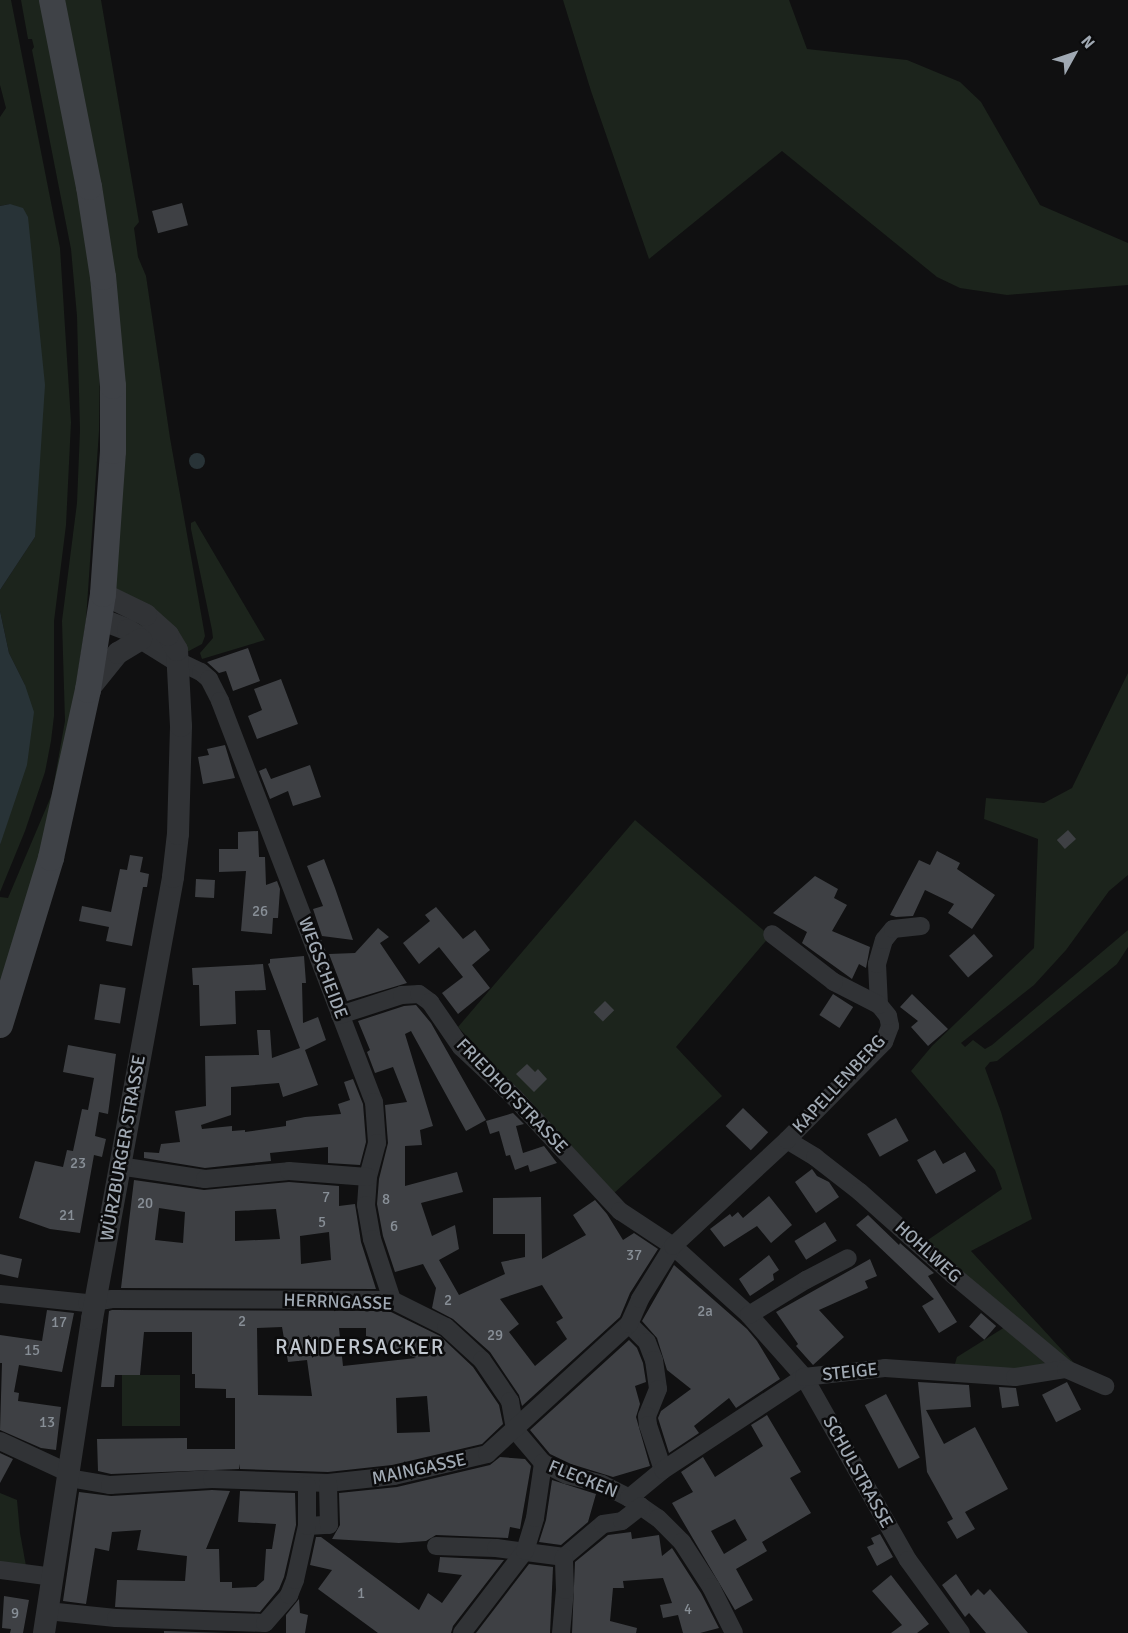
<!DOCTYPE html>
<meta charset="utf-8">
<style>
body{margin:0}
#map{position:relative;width:1128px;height:1633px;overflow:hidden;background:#101011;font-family:Signika,sans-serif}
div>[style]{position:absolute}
.green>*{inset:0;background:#1c241c;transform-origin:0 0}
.water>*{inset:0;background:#283337}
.round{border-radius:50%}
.building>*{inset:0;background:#3e4044;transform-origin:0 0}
.minor>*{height:18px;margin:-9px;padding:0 9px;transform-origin:9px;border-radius:9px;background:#313336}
.tertiary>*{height:22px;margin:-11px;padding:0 11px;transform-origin:11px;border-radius:11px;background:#313336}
.secondary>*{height:26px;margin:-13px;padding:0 13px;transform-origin:13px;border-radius:13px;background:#3f4247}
span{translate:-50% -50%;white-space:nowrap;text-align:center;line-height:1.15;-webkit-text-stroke:5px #0b0b0c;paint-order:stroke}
.number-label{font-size:15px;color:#888f97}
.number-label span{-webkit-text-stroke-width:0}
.street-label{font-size:18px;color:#a0a9b3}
.quarter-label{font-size:21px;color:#c1c7cf;letter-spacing:1.5px}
.north{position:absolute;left:1044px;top:24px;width:60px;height:60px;-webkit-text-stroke:4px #0b0b0c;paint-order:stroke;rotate:50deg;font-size:16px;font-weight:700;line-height:24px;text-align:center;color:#a0a9b3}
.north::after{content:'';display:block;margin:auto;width:21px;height:27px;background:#a0a9b3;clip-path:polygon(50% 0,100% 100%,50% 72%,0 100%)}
</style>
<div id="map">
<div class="green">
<i style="clip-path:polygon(0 0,11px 0,60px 248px,71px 422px,66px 525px,54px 621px,54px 716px,51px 741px,45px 772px,25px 831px,0 892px,0 845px,25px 685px,9px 653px,0 611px,0 590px,35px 537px,10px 204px,0 206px,0 117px,6px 108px,0 85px)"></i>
<i style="clip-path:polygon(21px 0,43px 0,80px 186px,100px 357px,99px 431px,86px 620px,60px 789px,0 1002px,0 897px,8px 898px,52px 794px,65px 721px,62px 621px,77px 503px,80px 430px,77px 316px,71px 249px,32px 50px,34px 47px,32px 39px,28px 39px)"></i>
<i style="clip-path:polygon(57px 0,101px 0,139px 222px,134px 228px,138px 257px,146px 276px,170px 438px,205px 636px,202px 644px,187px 652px,112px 589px,120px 483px)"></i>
<i style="clip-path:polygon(563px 0,789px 0,807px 49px,907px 60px,960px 82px,981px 102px,1040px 205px,1128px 243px,1128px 285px,1007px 295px,960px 288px,937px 277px,782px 151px,649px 259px,591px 91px)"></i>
<i style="clip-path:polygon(195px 521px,265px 640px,202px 659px,200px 653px,213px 638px,212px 630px,191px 529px,191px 523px)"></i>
<i style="clip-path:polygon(1128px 673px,1128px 875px,1109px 891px,1066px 950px,1034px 985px,961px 1043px,965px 1047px,973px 1040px,985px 1049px,992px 1045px,1128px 930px,1128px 947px,1117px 964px,997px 1061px,990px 1062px,985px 1068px,1001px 1112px,1032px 1219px,971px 1251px,1074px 1363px,1062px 1360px,922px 1244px,1002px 1189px,995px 1170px,911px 1071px,932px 1046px,1034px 948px,1038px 839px,984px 819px,986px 798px,1044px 803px,1072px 788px)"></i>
<i style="clip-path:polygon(635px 820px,770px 936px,676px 1047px,722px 1096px,614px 1193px,458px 1027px)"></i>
<i style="clip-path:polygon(1005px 1327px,1047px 1365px,998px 1372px,954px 1367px,957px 1357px)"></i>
<i style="left:122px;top:1375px;width:58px;height:51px"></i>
<i style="clip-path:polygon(0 1493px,17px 1500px,20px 1533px,26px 1566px,0 1564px)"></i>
</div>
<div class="water">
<i style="clip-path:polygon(10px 204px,23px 208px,28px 217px,45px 385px,35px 537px,0 590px,0 206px)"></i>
<i class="round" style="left:189px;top:453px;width:16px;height:16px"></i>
<i style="clip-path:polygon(0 611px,9px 653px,25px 685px,34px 712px,27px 765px,0 845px)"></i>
</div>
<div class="building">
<i style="left:182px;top:203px;width:23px;height:31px;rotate:75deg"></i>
<i style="clip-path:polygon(248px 648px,260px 681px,233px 691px,226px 671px,219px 673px,207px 662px)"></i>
<i style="clip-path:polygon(281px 679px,298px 724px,257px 739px,248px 716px,262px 710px,254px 689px)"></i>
<i style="clip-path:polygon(225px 745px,235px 778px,203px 784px,198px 757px,209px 755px,207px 749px)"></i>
<i style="clip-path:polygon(310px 765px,321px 797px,293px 806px,288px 791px,270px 799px,259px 771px,266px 768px,271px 779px)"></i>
<i style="left:1068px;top:830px;width:12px;height:15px;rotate:48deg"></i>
<i style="clip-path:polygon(258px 831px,259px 857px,265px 857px,266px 885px,277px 881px,280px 889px,278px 918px,273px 918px,272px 934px,241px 931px,246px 871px,219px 872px,219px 849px,238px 849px,238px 832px)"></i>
<i style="clip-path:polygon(937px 851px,960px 863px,957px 869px,995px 895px,972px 929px,948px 913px,954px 904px,925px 890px,913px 916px,896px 917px,890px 915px,919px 860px,930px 865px)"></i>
<i style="clip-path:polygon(130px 855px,143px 857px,140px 872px,149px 874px,147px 887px,143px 887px,132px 946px,106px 941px,109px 927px,79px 921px,82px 906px,111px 912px,120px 869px,127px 870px)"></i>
<i style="clip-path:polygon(324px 859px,335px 888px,353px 940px,322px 936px,313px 909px,323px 906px,307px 866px)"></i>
<i style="clip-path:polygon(815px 876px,838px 889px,834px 898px,847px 905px,832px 931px,870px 947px,866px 968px,859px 964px,852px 979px,802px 943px,807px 932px,773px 913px)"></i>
<i style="left:196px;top:879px;width:19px;height:18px;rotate:3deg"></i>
<i style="clip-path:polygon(436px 907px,463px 939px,475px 930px,490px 950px,472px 965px,490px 988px,458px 1014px,442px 993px,463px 977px,439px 947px,419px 964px,403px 943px,430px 921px,425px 915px)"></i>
<i style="clip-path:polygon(378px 928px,389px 937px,380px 943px,407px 983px,347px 1001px,329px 954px,355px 953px)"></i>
<i style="left:974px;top:934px;width:29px;height:33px;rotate:49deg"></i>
<i style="clip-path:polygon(304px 956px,306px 983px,302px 983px,303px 1023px,318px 1017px,326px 1040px,305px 1050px,318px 1085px,283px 1097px,279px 1083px,231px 1087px,231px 1115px,201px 1125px,202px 1129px,232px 1126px,232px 1131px,245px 1130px,245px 1132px,286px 1126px,286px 1121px,305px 1117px,341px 1114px,338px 1104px,350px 1100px,344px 1082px,353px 1079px,363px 1104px,366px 1142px,360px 1165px,328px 1163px,328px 1147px,270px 1153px,271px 1161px,205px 1168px,144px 1158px,144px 1152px,159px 1153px,161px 1144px,180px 1142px,175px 1111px,206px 1106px,205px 1056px,259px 1055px,257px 1030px,270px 1030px,272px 1058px,300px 1048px,268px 964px,270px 963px,270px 959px)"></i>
<i style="clip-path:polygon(263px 964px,266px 990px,235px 991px,236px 1024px,200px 1026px,199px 985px,193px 985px,192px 968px)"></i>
<i style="left:100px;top:984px;width:26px;height:36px;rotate:9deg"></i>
<i style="left:833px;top:994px;width:24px;height:25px;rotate:33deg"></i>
<i style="clip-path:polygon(912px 994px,948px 1029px,928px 1046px,911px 1027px,918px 1021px,900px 1007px)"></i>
<i style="left:605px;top:1001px;width:13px;height:16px;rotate:45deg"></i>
<i style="clip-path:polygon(evenodd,416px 1005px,431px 1023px,486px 1120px,466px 1131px,411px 1031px,405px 1034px,433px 1126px,420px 1130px,422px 1145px,405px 1146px,405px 1186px,457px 1172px,463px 1192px,421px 1203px,432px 1236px,455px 1225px,459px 1249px,439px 1260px,459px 1295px,505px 1274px,501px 1262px,525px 1257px,525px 1234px,493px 1234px,493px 1198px,541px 1197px,542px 1259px,586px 1235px,573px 1215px,595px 1200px,607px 1214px,623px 1240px,634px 1233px,658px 1249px,630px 1293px,620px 1317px,522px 1406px,519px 1395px,490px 1352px,453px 1319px,432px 1308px,436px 1288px,423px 1264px,395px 1272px,383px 1236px,377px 1204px,379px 1179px,388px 1143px,385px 1105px,407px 1102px,393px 1067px,375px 1073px,367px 1052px,370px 1050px,358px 1021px,404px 1006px,416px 1005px,542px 1285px,563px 1318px,556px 1322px,567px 1339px,535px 1366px,509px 1332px,519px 1324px,500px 1299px,542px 1285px)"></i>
<i style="clip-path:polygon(68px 1045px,116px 1054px,108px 1114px,99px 1112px,95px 1136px,106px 1139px,102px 1157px,94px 1155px,80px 1233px,50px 1229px,19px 1218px,35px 1161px,63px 1167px,67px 1150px,73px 1151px,82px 1109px,88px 1110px,94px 1078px,63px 1072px)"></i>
<i style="clip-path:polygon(527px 1064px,535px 1072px,538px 1069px,547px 1079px,534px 1092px,516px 1074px)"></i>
<i style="left:743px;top:1108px;width:35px;height:25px;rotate:44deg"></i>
<i style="clip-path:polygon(513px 1113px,524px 1124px,516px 1126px,523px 1153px,544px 1146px,557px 1163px,530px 1172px,528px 1165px,515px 1170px,510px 1155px,506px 1156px,499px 1131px,490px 1134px,486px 1121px)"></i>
<i style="left:896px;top:1118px;width:26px;height:33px;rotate:61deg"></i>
<i style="clip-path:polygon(935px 1150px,943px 1164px,965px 1152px,976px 1171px,936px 1194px,917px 1160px)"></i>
<i style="clip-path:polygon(812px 1169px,817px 1176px,829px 1182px,839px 1197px,816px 1213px,795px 1182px)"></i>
<i style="clip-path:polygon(evenodd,134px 1180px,204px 1190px,289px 1182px,339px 1186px,339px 1206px,355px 1204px,361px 1242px,376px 1289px,121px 1288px,134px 1180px,159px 1208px,185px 1212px,183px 1243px,155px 1240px,159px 1208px,134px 1180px,276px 1209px,280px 1239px,235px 1241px,235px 1211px,276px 1209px,134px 1180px,329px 1232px,331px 1260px,301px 1264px,300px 1236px,329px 1232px)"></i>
<i style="clip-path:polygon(769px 1196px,792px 1225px,771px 1243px,757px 1226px,724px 1247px,710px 1229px,730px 1214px,732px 1217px,738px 1212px,743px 1218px)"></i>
<i style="clip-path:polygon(868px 1215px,899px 1245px,900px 1243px,934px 1273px,928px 1276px,957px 1322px,939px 1333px,922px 1306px,934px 1299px,856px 1225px)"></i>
<i style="left:825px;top:1222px;width:22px;height:36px;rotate:58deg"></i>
<i style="clip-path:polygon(0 1254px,22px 1259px,18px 1278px,0 1274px)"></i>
<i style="clip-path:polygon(769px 1255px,779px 1270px,773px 1274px,774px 1280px,750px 1296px,739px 1279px)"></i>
<i style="clip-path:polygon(870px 1259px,877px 1276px,865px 1281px,868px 1288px,819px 1310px,844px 1337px,813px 1365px,796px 1346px,798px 1344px,776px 1312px)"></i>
<i style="clip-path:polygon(674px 1265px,747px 1329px,757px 1341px,780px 1379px,736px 1408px,729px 1398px,694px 1426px,699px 1433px,669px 1453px,658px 1418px,661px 1411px,691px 1389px,667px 1370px,657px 1338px,642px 1321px)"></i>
<i style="clip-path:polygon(47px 1310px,74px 1313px,62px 1372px,19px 1365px,14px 1392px,19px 1393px,18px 1401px,61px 1407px,56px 1450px,41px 1448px,0 1430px,2px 1363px,0 1363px,0 1335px,42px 1341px)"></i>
<i style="clip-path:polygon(evenodd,112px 1310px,389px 1311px,440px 1336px,473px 1367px,499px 1405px,503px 1424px,482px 1444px,392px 1465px,328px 1472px,240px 1469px,240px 1464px,239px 1469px,111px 1474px,98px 1471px,97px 1439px,187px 1438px,187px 1449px,235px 1449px,235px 1398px,226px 1398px,226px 1389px,195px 1388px,195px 1374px,192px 1374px,192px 1332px,144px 1332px,140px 1375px,115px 1375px,114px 1387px,101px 1387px,109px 1311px,112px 1310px,282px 1327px,288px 1362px,307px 1360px,312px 1396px,258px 1395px,257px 1328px,282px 1327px,112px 1310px,339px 1328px,366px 1328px,366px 1336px,416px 1358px,343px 1366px,339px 1328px,112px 1310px,427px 1396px,430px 1432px,397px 1433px,396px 1398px,427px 1396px)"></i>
<i style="left:981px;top:1313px;width:20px;height:18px;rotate:41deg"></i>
<i style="clip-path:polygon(629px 1340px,637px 1348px,643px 1363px,646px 1382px,635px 1386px,640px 1404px,636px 1417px,650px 1466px,613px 1477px,571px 1464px,550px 1454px,530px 1430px)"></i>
<i style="clip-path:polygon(918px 1382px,969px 1385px,971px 1407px,926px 1410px,944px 1444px,975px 1427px,1008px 1489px,965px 1512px,975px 1529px,957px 1539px,947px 1522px,953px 1519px,927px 1472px)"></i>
<i style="left:1067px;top:1382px;width:31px;height:28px;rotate:63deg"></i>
<i style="clip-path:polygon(999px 1387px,1016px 1388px,1019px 1406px,1002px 1408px)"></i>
<i style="left:886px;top:1394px;width:72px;height:24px;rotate:62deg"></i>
<i style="clip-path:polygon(evenodd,767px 1415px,801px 1472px,790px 1478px,811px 1513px,762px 1542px,767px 1551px,736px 1569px,753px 1600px,735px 1610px,672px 1503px,693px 1492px,681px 1472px,703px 1457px,715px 1477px,763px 1446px,751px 1425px,767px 1415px,735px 1519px,747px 1540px,724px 1554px,711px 1531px,735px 1519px)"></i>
<i style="clip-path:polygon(0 1453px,13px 1459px,0 1483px)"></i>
<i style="clip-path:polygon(500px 1457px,525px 1459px,531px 1466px,520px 1529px,510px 1527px,508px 1538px,436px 1535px,426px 1541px,399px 1543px,332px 1539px,340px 1525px,339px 1493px,397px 1487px,490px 1465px)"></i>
<i style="clip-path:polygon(552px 1480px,596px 1494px,588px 1522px,561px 1545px,539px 1542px,546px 1520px)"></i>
<i style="clip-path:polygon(212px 1490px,230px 1491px,206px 1549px,219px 1549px,220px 1582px,232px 1582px,232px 1588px,256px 1587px,264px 1580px,266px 1549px,272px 1549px,276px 1524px,238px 1522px,240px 1491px,295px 1493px,296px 1525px,284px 1577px,279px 1589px,260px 1612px,115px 1607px,117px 1580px,185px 1581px,187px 1556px,137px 1550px,141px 1530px,112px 1532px,109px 1551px,95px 1548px,86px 1604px,63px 1601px,79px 1492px,111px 1496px)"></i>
<i style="clip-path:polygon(631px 1532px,632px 1539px,659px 1535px,662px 1556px,672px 1548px,701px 1593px,719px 1628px,700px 1633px,683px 1633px,678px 1615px,663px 1618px,660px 1605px,672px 1603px,663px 1578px,623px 1581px,624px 1588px,613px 1588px,610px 1621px,637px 1628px,636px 1633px,572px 1633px,575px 1562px,608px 1535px)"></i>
<i style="clip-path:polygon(880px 1534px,893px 1557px,877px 1566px,867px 1547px,874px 1544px,871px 1538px)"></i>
<i style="clip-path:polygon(316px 1537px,321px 1537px,419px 1610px,428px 1593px,442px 1603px,462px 1575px,438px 1572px,440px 1557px,504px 1560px,453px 1626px,451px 1633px,378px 1633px,318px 1589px,332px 1570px,310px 1565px)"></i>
<i style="clip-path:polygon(529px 1564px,553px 1567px,550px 1633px,476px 1633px)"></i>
<i style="clip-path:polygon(956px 1574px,971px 1596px,978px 1589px,984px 1595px,990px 1589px,1028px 1633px,986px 1633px,969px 1613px,965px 1617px,942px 1585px)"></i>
<i style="clip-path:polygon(891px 1575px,929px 1624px,917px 1633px,891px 1633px,902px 1625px,872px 1591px)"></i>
<i style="clip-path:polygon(4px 1596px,29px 1600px,23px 1633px,10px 1633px,11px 1629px,2px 1628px)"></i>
<i style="clip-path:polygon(299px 1599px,300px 1613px,308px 1615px,305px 1633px,286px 1633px,286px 1615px)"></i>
<i style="clip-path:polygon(164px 1631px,228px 1633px,164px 1633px)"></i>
</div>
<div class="minor">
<i style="left:178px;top:661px;width:25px;rotate:26deg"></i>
<i style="left:201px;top:672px;width:11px;rotate:41deg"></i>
<i style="left:209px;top:679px;width:25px;rotate:63deg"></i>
<i style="left:220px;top:701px;width:430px;rotate:69deg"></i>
<i style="left:374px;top:1102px;width:41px;rotate:85.8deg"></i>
<i style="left:377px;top:1143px;width:35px;rotate:105deg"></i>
<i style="left:368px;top:1177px;width:28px;rotate:94deg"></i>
<i style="left:366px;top:1205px;width:35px;rotate:80deg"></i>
<i style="left:372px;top:1239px;width:64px;rotate:71.8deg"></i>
<i style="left:879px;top:1005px;width:41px;rotate:-92.8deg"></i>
<i style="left:877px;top:964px;width:25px;rotate:-74deg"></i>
<i style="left:884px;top:940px;width:14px;rotate:-51deg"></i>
<i style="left:893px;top:929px;width:28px;rotate:-6deg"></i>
<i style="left:340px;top:1015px;width:65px;rotate:-17.9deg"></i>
<i style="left:402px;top:995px;width:17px;rotate:-3deg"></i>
<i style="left:419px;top:994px;width:14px;rotate:36deg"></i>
<i style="left:430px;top:1002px;width:55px;rotate:55.4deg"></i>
<i style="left:461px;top:1047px;width:73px;rotate:43.3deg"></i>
<i style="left:514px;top:1097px;width:156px;rotate:47.1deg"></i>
<i style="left:620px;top:1211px;width:64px;rotate:33.4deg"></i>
<i style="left:673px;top:1246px;width:103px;rotate:42.2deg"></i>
<i style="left:749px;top:1315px;width:83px;rotate:48.4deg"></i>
<i style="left:804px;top:1377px;width:210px;rotate:60.4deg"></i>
<i style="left:908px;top:1560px;width:90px;rotate:54deg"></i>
<i style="left:787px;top:1140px;width:33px;rotate:31deg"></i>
<i style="left:815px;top:1157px;width:57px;rotate:37.9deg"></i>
<i style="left:860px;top:1192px;width:123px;rotate:41.7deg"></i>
<i style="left:952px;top:1274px;width:148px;rotate:39.8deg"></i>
<i style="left:119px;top:1166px;width:87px;rotate:8.6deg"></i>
<i style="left:205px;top:1179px;width:84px;rotate:-5.4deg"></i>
<i style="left:289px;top:1171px;width:79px;rotate:4.3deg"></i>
<i style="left:0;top:1294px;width:87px;rotate:5.9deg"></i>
<i style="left:87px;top:1303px;width:24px;rotate:-9deg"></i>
<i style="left:111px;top:1299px;width:281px;rotate:0.2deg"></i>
<i style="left:392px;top:1300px;width:60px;rotate:26.6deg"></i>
<i style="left:446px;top:1327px;width:49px;rotate:42.5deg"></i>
<i style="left:482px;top:1360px;width:50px;rotate:55.7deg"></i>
<i style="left:510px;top:1401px;width:29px;rotate:80deg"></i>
<i style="left:749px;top:1315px;width:67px;rotate:-31.6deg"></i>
<i style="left:806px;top:1280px;width:47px;rotate:-27.6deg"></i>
<i style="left:629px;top:1324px;width:25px;rotate:45deg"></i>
<i style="left:647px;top:1342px;width:19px;rotate:69deg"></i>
<i style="left:654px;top:1360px;width:29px;rotate:82deg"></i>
<i style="left:658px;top:1389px;width:29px;rotate:112deg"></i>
<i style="left:647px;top:1416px;width:9px;rotate:84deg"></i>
<i style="left:648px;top:1425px;width:47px;rotate:71.6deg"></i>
<i style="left:515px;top:1430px;width:43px;rotate:49.7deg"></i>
<i style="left:543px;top:1463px;width:27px;rotate:27deg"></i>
<i style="left:567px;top:1475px;width:36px;rotate:14deg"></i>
<i style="left:602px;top:1484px;width:30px;rotate:27deg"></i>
<i style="left:629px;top:1498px;width:35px;rotate:35deg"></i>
<i style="left:658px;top:1518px;width:34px;rotate:45deg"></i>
<i style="left:682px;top:1542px;width:54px;rotate:57.2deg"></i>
<i style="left:711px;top:1587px;width:51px;rotate:63.4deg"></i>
<i style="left:0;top:1441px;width:76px;rotate:24.9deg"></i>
<i style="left:69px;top:1478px;width:42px;rotate:9.7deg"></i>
<i style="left:110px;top:1485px;width:102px;rotate:-3.4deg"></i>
<i style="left:212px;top:1479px;width:116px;rotate:2deg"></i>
<i style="left:328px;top:1483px;width:66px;rotate:-6.1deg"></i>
<i style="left:394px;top:1476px;width:96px;rotate:-13.3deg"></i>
<i style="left:487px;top:1454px;width:193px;rotate:-42.5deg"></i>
<i style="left:629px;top:1324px;width:27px;rotate:-66deg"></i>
<i style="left:640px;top:1299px;width:62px;rotate:-58.1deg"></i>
<i style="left:673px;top:1246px;width:156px;rotate:-42.9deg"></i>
<i style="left:787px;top:1140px;width:138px;rotate:-45.3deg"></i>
<i style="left:884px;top:1042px;width:17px;rotate:-69deg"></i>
<i style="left:890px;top:1026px;width:10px;rotate:-101deg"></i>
<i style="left:888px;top:1016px;width:14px;rotate:-129deg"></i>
<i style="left:879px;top:1005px;width:51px;rotate:-152.9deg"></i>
<i style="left:834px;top:982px;width:78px;rotate:-142.3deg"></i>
<i style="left:629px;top:1498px;width:44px;rotate:-39.5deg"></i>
<i style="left:663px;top:1470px;width:169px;rotate:-33.4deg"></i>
<i style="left:804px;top:1377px;width:81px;rotate:-6.3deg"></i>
<i style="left:885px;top:1368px;width:130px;rotate:4deg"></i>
<i style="left:1015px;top:1377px;width:52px;rotate:-8.9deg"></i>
<i style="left:1066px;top:1369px;width:43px;rotate:23.6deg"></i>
<i style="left:307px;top:1526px;width:22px;rotate:-3deg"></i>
<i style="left:329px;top:1525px;width:42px;rotate:-91.4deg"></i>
<i style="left:436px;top:1546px;width:60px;rotate:1.9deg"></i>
<i style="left:496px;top:1548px;width:69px;rotate:7.5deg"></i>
<i style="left:564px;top:1557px;width:51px;rotate:-40.2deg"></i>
<i style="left:603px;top:1524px;width:19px;rotate:-9deg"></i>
<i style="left:622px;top:1521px;width:24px;rotate:-38deg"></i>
<i style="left:0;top:1570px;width:54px;rotate:7.4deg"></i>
<i style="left:47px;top:1611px;width:69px;rotate:5.8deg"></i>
<i style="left:116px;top:1618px;width:149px;rotate:1.9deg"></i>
<i style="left:265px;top:1623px;width:37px;rotate:-49deg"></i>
<i style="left:289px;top:1595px;width:16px;rotate:-68deg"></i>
<i style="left:295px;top:1580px;width:55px;rotate:-77.5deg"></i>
<i style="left:307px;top:1526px;width:41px;rotate:-90deg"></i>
<i style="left:462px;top:1633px;width:103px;rotate:-52.5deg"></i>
<i style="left:525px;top:1551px;width:34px;rotate:-73deg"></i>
<i style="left:535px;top:1518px;width:56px;rotate:-81.7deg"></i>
<i style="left:561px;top:1633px;width:43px;rotate:-84.7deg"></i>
<i style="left:565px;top:1590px;width:33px;rotate:-92deg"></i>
</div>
<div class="tertiary">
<i style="left:100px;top:619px;width:30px;rotate:21deg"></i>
<i style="left:128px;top:630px;width:59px;rotate:31.8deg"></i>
<i style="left:88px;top:690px;width:48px;rotate:-51deg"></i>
<i style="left:118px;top:653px;width:27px;rotate:-31deg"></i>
<i style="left:44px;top:1633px;width:318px;rotate:-81.3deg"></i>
<i style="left:92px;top:1319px;width:449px;rotate:-79.6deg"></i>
<i style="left:173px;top:877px;width:43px;rotate:-83.4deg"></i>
<i style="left:178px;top:834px;width:108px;rotate:-88.4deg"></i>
<i style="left:181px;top:726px;width:76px;rotate:-93deg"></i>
<i style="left:177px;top:650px;width:17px;rotate:-121deg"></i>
<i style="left:168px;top:635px;width:30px;rotate:-138deg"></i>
<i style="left:146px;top:615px;width:48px;rotate:-154deg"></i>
</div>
<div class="secondary">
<i style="left:0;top:1025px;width:175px;rotate:-73deg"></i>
<i style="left:51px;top:858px;width:172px;rotate:-77.6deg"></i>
<i style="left:88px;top:690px;width:97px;rotate:-81.1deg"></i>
<i style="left:103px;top:594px;width:143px;rotate:-86deg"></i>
<i style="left:113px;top:451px;width:65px;rotate:-90deg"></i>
<i style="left:113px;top:386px;width:109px;rotate:-95.2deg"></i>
<i style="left:103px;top:277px;width:91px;rotate:-98.8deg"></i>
<i style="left:89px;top:187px;width:191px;rotate:-101.2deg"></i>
</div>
<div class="number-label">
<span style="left:260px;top:912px">26</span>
<span style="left:78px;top:1164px">23</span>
<span style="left:326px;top:1198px">7</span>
<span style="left:386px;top:1200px">8</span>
<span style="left:145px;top:1204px">20</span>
<span style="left:67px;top:1216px">21</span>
<span style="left:322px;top:1223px">5</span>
<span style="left:394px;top:1227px">6</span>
<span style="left:634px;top:1256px">37</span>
<span style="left:448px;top:1301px">2</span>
<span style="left:705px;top:1312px">2a</span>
<span style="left:242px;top:1322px">2</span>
<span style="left:59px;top:1323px">17</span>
<span style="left:495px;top:1336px">29</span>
<span style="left:32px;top:1351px">15</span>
<span style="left:47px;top:1423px">13</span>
<span style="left:361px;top:1594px">1</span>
<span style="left:688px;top:1610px">4</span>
<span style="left:15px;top:1614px">9</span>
</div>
<div class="street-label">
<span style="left:323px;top:968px;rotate:69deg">WEGSCHEIDE</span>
<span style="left:839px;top:1084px;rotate:-47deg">KAPELLENBERG</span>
<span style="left:512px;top:1096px;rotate:46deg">FRIEDHOFSTRASSE</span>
<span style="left:123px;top:1148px;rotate:-80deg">WÜRZBURGER STRASSE</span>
<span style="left:928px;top:1252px;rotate:42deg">HOHLWEG</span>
<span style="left:338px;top:1302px;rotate:2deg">HERRNGASSE</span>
<span style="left:850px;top:1372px;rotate:-6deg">STEIGE</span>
<span style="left:419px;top:1469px;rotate:-12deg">MAINGASSE</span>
<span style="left:858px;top:1472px;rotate:61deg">SCHULSTRASSE</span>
<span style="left:583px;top:1479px;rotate:22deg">FLECKEN</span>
</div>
<div class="quarter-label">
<span style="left:360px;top:1347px">RANDERSACKER</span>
</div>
<div class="north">N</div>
</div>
